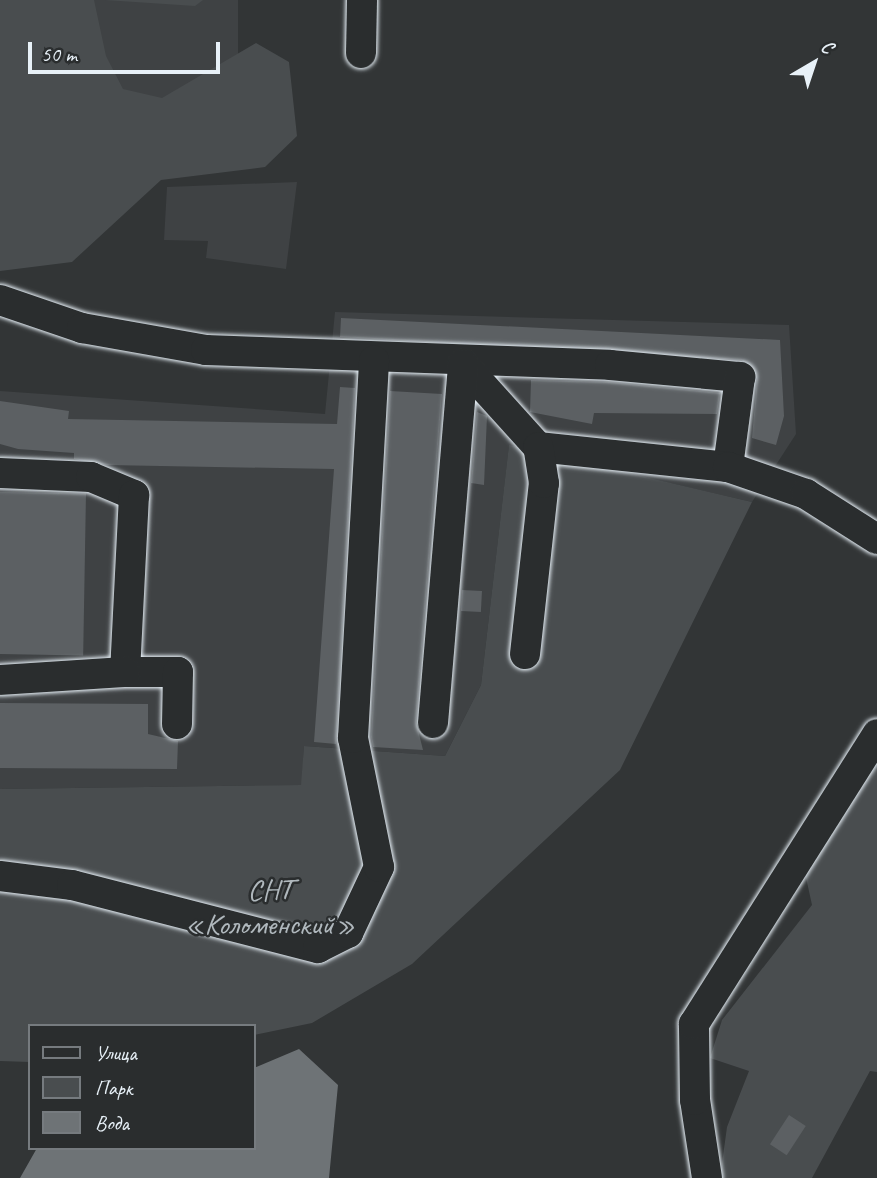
<!DOCTYPE html>
<meta charset="utf-8">
<style>
body{margin:0}
#map{position:relative;width:877px;height:1178px;overflow:hidden;background:#323536;font-family:Caveat,sans-serif}
div>[style]{position:absolute}
.built>*{inset:0;background:#3f4244;transform-origin:0 0}
.green>*{inset:0;background:#494d4f}
.water>*{inset:0;background:#6e7376}
.building>*{inset:0;background:#5c6063;transform-origin:0 0}
.roads{filter:drop-shadow(0 0 2px #e8f1f8) drop-shadow(0 0 2px #e8f1f8)}
.minor>*{height:30px;margin:-15px;padding:0 15px;transform-origin:15px;border-radius:15px;background:#2a2d2e}
span{translate:-50% -50%;white-space:nowrap;text-align:center;line-height:1.15;-webkit-text-stroke:5px #2a2d2e;paint-order:stroke}
.park-label{font-size:30px;color:#b0b8bd}
.legend{position:absolute;left:28px;top:1024px;width:228px;height:126px;box-sizing:border-box;background:#2a2d2e;border:2px solid #767b7f;margin:0;padding:9px 12px;list-style:none;font-size:21px;color:#e8f1f8}
.legend li{display:flex;align-items:center;gap:14px;height:35px}
.legend b{width:35px;border:2px solid #767b7f}
.north{position:absolute;left:779px;top:28px;width:70px;height:70px;-webkit-text-stroke:5px #2a2d2e;paint-order:stroke;rotate:39deg;font-size:19px;font-weight:700;line-height:28px;text-align:center;color:#e8f1f8}
.north::after{content:'';display:block;margin:auto;width:24px;height:32px;background:#e8f1f8;clip-path:polygon(50% 0,100% 100%,50% 72%,0 100%)}
.scale{position:absolute;left:28px;top:42px;width:192px;height:32px;box-sizing:border-box;border:4px solid #e8f1f8;border-top:0;padding-left:9px;font-size:21px;line-height:24px;white-space:nowrap;color:#e8f1f8;-webkit-text-stroke:5px #2a2d2e;paint-order:stroke}
</style>
<div id="map">
<div class="built">
<i style="left:0;top:0;width:238px;height:112px"></i>
<i style="clip-path:polygon(297px 182px,286px 269px,206px 258px,208px 241px,164px 240px,167px 187px)"></i>
<i style="clip-path:polygon(335px 312px,789px 325px,796px 434px,752px 502px,509px 446px,481px 685px,445px 756px,304px 746px,302px 785px,0 789px,0 391px,325px 414px)"></i>
</div>
<div class="green">
<i style="clip-path:polygon(0 0,94px 0,106px 56px,123px 89px,162px 98px,256px 43px,289px 62px,297px 136px,265px 167px,161px 180px,72px 262px,0 271px)"></i>
<i style="clip-path:polygon(105px 0,203px 0,195px 6px)"></i>
<i style="clip-path:polygon(509px 445px,752px 502px,620px 770px,412px 964px,312px 1023px,254px 1035px,254px 1026px,30px 1026px,30px 1062px,0 1061px,0 789px,301px 785px,304px 746px,445px 756px,481px 685px)"></i>
<i style="clip-path:polygon(877px 756px,877px 1072px,870px 1071px,812px 1178px,720px 1178px,727px 1127px,749px 1071px,710px 1058px,722px 1020px,812px 905px,805px 873px)"></i>
</div>
<div class="water">
<i style="clip-path:polygon(299px 1049px,338px 1085px,329px 1178px,20px 1178px,37px 1148px,254px 1148px,254px 1068px)"></i>
</div>
<div class="building">
<i style="clip-path:polygon(341px 318px,780px 340px,784px 416px,776px 445px,752px 438px,757px 379px,742px 360px,340px 337px)"></i>
<i style="clip-path:polygon(531px 380px,609px 382px,720px 393px,717px 414px,594px 413px,592px 424px,530px 412px)"></i>
<i style="clip-path:polygon(340px 387px,355px 388px,336px 744px,314px 742px,334px 469px,107px 465px,74px 459px,74px 453px,18px 449px,0 444px,0 401px,69px 411px,68px 419px,337px 424px)"></i>
<i style="clip-path:polygon(390px 391px,442px 394px,416px 722px,423px 750px,373px 747px,371px 737px)"></i>
<i style="clip-path:polygon(477px 412px,487px 416px,484px 485px,471px 483px)"></i>
<i style="left:0;top:492px;width:86px;height:162px;rotate:1deg"></i>
<i style="left:462px;top:590px;width:20px;height:21px;rotate:3deg"></i>
<i style="clip-path:polygon(0 703px,148px 704px,148px 734px,178px 741px,177px 769px,0 768px)"></i>
<i style="left:789px;top:1115px;width:20px;height:35px;rotate:33deg"></i>
</div>
<div class="roads">
<div class="minor">
<i style="left:361px;top:53px;width:53px;rotate:-88.9deg"></i>
<i style="left:0;top:300px;width:87px;rotate:18.9deg"></i>
<i style="left:82px;top:328px;width:126px;rotate:10.1deg"></i>
<i style="left:206px;top:350px;width:404px;rotate:2.1deg"></i>
<i style="left:610px;top:365px;width:131px;rotate:5.3deg"></i>
<i style="left:740px;top:377px;width:91px;rotate:97.6deg"></i>
<i style="left:463px;top:364px;width:112px;rotate:47.9deg"></i>
<i style="left:538px;top:447px;width:191px;rotate:6deg"></i>
<i style="left:728px;top:467px;width:83px;rotate:19.1deg"></i>
<i style="left:806px;top:494px;width:84px;rotate:32.4deg"></i>
<i style="left:0;top:473px;width:91px;rotate:2.5deg"></i>
<i style="left:91px;top:477px;width:47px;rotate:22.7deg"></i>
<i style="left:134px;top:495px;width:177px;rotate:92.9deg"></i>
<i style="left:125px;top:672px;width:53px"></i>
<i style="left:178px;top:672px;width:52px;rotate:91.1deg"></i>
<i style="left:525px;top:654px;width:172px;rotate:-83.7deg"></i>
<i style="left:544px;top:483px;width:36px;rotate:-99deg"></i>
<i style="left:0;top:680px;width:125px;rotate:-3.7deg"></i>
<i style="left:433px;top:723px;width:360px;rotate:-85.2deg"></i>
<i style="left:0;top:876px;width:73px;rotate:7.1deg"></i>
<i style="left:72px;top:885px;width:254px;rotate:14.4deg"></i>
<i style="left:318px;top:948px;width:34px;rotate:-27deg"></i>
<i style="left:348px;top:933px;width:73px;rotate:-64.8deg"></i>
<i style="left:379px;top:867px;width:132px;rotate:-101.4deg"></i>
<i style="left:353px;top:738px;width:378px;rotate:-86.8deg"></i>
<i style="left:707px;top:1178px;width:79px;rotate:-98.7deg"></i>
<i style="left:695px;top:1100px;width:76px;rotate:-90.8deg"></i>
<i style="left:694px;top:1024px;width:343px;rotate:-57.7deg"></i>
</div>
</div>
<div class="park-label">
<span style="left:270px;top:906px">СНТ<br>«Коломенский»</span>
</div>
<ul class="legend">
<li><b style="height:9px;background:#2a2d2e"></b>Улица</li>
<li><b style="height:19px;background:#494d4f"></b>Парк</li>
<li><b style="height:19px;background:#6e7376"></b>Вода</li>
</ul>
<div class="north">С</div>
<div class="scale">50 m</div>
</div>
